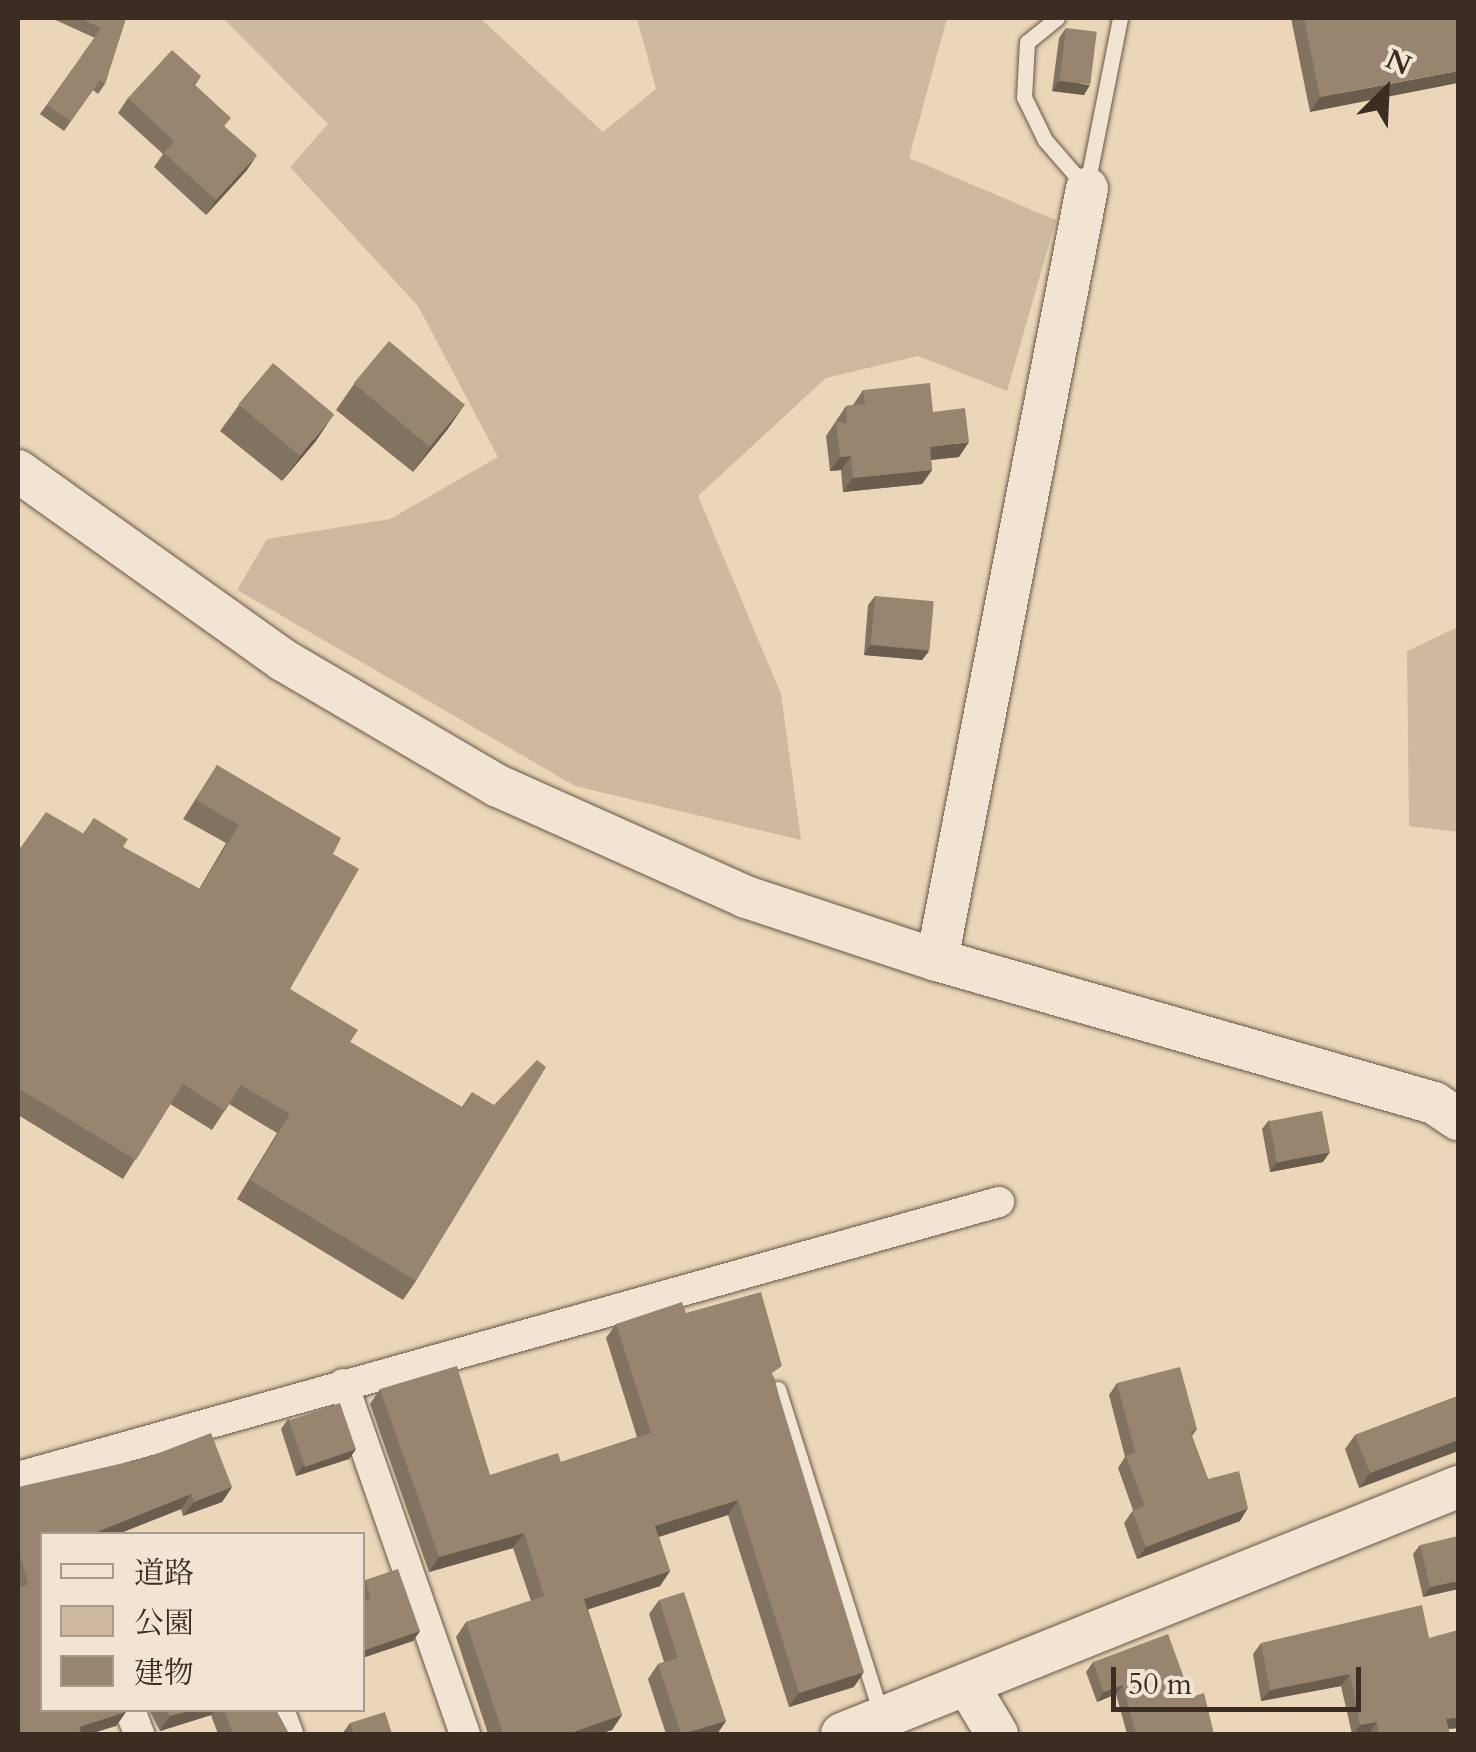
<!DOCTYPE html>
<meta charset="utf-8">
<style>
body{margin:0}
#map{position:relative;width:1476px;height:1752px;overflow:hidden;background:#ebd6b9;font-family:Cardo,"Noto Serif JP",serif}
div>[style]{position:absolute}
.green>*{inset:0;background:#cdb99f}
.roads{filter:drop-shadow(0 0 2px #675747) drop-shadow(0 0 2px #675747)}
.lane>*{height:15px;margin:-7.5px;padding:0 7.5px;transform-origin:7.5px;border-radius:7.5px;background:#f2e4d2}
.street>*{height:30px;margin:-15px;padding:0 15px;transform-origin:15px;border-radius:15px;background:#f2e4d2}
.secondary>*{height:42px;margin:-21px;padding:0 21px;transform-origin:21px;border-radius:21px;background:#f2e4d2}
.wall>*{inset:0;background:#827260}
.shaded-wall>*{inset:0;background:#6a5d4e}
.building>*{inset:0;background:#978570;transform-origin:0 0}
span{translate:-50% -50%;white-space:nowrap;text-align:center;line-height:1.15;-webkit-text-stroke:8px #f2e4d2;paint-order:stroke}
.frame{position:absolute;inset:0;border:20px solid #3b2d21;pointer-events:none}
.legend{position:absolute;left:40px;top:1532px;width:325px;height:180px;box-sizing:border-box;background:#f2e4d2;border:2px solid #a99b8b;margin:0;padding:12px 18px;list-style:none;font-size:30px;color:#3b2d21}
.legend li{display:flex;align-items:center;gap:20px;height:50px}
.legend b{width:50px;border:2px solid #a99b8b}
.north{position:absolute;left:1336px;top:40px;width:100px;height:100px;-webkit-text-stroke:8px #f2e4d2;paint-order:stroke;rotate:24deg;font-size:28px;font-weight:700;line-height:40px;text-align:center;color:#3b2d21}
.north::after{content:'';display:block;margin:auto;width:35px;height:45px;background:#3b2d21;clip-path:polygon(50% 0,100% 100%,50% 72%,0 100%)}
.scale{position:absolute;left:1111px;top:1667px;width:250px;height:45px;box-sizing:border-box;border:5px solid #3b2d21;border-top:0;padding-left:12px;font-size:30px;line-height:35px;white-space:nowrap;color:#3b2d21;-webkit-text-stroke:8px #f2e4d2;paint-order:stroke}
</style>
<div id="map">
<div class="green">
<i style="clip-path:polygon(223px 18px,480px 18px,603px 132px,656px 89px,637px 18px,947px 18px,909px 158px,1056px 220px,1007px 391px,918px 356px,826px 378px,698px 496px,781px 694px,801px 840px,575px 786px,237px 590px,267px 539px,390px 519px,498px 457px,418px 306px,290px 167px,328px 124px)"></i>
<i style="clip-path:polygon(1458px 627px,1458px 832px,1409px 826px,1407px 651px)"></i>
</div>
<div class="roads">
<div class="lane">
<i style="left:1057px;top:18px;width:38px;rotate:141deg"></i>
<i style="left:1027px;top:42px;width:55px;rotate:93.1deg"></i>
<i style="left:1024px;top:97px;width:48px;rotate:64deg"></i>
<i style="left:1045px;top:140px;width:60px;rotate:49.1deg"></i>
<i style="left:1087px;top:185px;width:170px;rotate:-78.8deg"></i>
<i style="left:778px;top:1389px;width:341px;rotate:72.4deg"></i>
</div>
<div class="street">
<i style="left:343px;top:1384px;width:371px;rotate:70.8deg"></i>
<i style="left:18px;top:1477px;width:1019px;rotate:-15.66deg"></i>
<i style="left:130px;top:1710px;width:26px;rotate:69deg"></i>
<i style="left:279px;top:1710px;width:26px;rotate:69deg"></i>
</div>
<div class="secondary">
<i style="left:18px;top:471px;width:325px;rotate:35.5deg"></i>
<i style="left:283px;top:660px;width:249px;rotate:30.4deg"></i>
<i style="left:498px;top:786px;width:272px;rotate:24.1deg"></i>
<i style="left:746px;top:897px;width:201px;rotate:18.3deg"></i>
<i style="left:937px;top:960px;width:517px;rotate:16.05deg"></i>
<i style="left:1434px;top:1103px;width:29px;rotate:34deg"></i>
<i style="left:937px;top:960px;width:786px;rotate:-79deg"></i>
<i style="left:967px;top:1684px;width:58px;rotate:59deg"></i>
<i style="left:842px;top:1734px;width:664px;rotate:-21.85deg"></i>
</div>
</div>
<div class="wall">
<i style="clip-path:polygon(51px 18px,126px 18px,105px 84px,98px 94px,93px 90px,64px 131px,40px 114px,95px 38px)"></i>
<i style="clip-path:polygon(1291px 18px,1458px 18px,1310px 112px)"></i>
<i style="clip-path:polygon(1066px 28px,1084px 95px,1052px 91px,1059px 38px)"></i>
<i style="clip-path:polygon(201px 76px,195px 85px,225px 127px,247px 170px,206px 215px,154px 167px,163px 154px,118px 113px,128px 98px)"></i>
<i style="clip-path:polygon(354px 384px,465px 404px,447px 430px,413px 472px,336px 410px)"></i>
<i style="clip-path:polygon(863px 390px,933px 412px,959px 457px,931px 460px,932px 470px,922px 484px,843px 492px,841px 470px,830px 471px,826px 436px,846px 406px,853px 405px)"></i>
<i style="clip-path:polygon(239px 405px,316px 441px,282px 481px,220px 431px)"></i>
<i style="clip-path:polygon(875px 596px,929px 651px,922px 660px,864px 655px,868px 605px)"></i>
<i style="clip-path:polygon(217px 765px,333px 854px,290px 989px,350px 1042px,462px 1107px,472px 1092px,416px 1281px,403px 1300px,237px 1199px,277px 1133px,229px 1104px,212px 1130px,170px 1104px,123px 1179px,18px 1115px,18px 851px,83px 834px,94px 818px,123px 847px,199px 889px,226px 843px,183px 819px)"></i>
<i style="clip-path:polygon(1269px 1120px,1323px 1162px,1270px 1172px,1262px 1129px)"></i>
<i style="clip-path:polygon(686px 1313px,774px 1377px,854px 1687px,789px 1707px,728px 1515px,659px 1537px,670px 1571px,660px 1586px,588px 1609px,622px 1715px,612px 1730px,598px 1734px,488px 1734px,456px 1637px,466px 1622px,531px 1601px,513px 1548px,429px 1572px,370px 1404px,380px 1389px,490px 1475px,561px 1462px,637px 1437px,606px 1338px,616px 1324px)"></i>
<i style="clip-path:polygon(1117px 1383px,1197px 1429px,1192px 1436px,1208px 1479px,1240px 1521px,1137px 1559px,1124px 1523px,1133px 1510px,1118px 1468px,1125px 1457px,1109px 1395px)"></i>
<i style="clip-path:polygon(1458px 1396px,1458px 1451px,1359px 1488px,1345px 1449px,1355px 1435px)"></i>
<i style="clip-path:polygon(288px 1419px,356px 1449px,349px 1459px,296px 1476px,281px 1429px)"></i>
<i style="clip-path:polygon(18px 1487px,232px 1487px,222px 1502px,183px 1516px,181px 1509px,118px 1534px,42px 1534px,126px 1712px,116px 1726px,18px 1734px)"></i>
<i style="clip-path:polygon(1420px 1545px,1458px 1589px,1423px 1597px,1413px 1554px)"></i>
<i style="clip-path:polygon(365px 1580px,420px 1631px,413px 1641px,362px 1658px,362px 1583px)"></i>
<i style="clip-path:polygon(659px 1600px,726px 1721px,717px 1734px,666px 1734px,648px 1679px,658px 1664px,664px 1662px,649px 1614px)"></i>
<i style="clip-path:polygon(1429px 1638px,1458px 1728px,1448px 1729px,1450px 1734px,1352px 1734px,1341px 1686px,1261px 1701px,1253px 1654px,1261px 1643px)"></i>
<i style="clip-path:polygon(1093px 1662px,1191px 1697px,1214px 1734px,1127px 1734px,1116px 1694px,1097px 1702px,1086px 1672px)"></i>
<i style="clip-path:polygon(149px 1710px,276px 1710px,289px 1734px,218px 1734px,211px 1715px,160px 1731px)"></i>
<i style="clip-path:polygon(350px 1723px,392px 1734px,342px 1734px)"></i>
</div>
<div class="shaded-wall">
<i style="clip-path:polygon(1458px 71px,1458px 83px,1310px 112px,1320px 97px)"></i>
<i style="clip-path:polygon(1059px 81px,1090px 85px,1084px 95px,1052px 91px)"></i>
<i style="clip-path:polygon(257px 155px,247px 170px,206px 215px,216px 200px)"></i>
<i style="clip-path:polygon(465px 404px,447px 430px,413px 472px,431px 446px)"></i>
<i style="clip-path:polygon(334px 414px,316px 441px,282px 481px,301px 455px)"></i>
<i style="clip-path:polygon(969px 442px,959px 457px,920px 461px,930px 447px)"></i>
<i style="clip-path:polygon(851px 456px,841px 470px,830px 471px,840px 457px)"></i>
<i style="clip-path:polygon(932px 470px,922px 484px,843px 492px,853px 478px)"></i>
<i style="clip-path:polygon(870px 645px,929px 651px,922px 660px,864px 655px)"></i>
<i style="clip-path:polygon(1330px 1152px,1323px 1162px,1270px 1172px,1277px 1162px)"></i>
<i style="clip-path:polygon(1458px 1440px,1458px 1451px,1359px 1488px,1370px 1473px)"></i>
<i style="clip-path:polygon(356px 1449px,349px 1459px,296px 1476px,303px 1466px)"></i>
<i style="clip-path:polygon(232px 1487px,222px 1502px,183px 1516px,194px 1502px)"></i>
<i style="clip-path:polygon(191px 1494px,181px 1509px,118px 1534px,92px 1534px)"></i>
<i style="clip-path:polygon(738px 1500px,728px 1515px,645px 1541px,655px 1526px)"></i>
<i style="clip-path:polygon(1248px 1508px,1240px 1521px,1137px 1559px,1146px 1547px)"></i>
<i style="clip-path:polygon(524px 1533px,513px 1548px,429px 1572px,439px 1557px)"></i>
<i style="clip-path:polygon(670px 1571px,660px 1586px,574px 1614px,584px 1599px)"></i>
<i style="clip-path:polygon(1458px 1581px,1458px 1589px,1423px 1597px,1430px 1587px)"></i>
<i style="clip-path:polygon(420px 1631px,413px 1641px,362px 1658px,362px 1654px,365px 1650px)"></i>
<i style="clip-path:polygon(864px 1672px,854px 1687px,789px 1707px,799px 1693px)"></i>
<i style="clip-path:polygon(1350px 1674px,1341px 1686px,1261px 1701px,1270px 1690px)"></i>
<i style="clip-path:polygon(1123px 1685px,1116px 1694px,1097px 1702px,1104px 1692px)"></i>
<i style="clip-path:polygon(193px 1710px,215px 1710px,211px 1715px,160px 1731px,170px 1716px)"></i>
<i style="clip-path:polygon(126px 1712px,116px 1726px,90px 1734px,74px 1734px,79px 1727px)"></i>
<i style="clip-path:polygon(622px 1715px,612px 1730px,598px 1734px,568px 1734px)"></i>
<i style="clip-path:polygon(1458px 1717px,1458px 1728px,1438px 1730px,1446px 1719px)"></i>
<i style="clip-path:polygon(726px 1721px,717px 1734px,684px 1734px)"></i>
<i style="clip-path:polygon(1377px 1722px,1369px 1734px,1354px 1734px,1360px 1725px)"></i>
</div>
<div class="building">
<i style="clip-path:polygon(79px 18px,126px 18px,105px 84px,100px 80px,71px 121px,47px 105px,101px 28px)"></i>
<i style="clip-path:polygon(1304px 18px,1458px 18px,1458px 71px,1320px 97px)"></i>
<i style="left:1066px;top:28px;width:31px;height:53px;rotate:7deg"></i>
<i style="clip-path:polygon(172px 50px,201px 76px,194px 84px,231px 118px,224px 126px,257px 155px,216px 200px,164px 153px,174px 141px,128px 98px)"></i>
<i style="left:389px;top:341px;width:99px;height:55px;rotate:40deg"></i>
<i style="left:273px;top:363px;width:80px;height:54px;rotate:40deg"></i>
<i style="clip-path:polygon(930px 383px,933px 412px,965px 408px,969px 442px,930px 447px,932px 470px,853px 478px,851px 456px,840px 457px,836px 421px,847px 424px,846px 406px,865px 404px,863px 390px)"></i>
<i style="left:875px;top:596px;width:59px;height:49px;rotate:5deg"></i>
<i style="clip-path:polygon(217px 765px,341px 838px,333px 854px,359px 869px,290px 989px,358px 1030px,350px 1042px,463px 1108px,472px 1092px,494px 1105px,537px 1060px,546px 1067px,416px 1281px,250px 1180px,290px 1114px,241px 1085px,225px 1111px,183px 1084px,136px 1160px,18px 1088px,18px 851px,46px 812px,84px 834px,94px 818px,128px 839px,123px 847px,200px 889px,239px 825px,196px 800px)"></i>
<i style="left:1322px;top:1111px;width:42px;height:54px;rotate:79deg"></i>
<i style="clip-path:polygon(761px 1292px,782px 1366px,772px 1373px,864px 1672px,799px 1693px,738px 1500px,655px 1526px,670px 1571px,584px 1599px,622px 1715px,568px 1734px,503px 1734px,466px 1622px,544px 1596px,524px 1533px,439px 1557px,380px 1389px,457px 1366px,490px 1475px,558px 1453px,561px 1462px,651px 1433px,616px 1324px,682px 1302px,686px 1313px)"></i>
<i style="clip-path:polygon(1180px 1367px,1197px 1429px,1190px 1431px,1208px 1479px,1239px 1471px,1248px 1508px,1146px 1547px,1132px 1511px,1145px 1506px,1126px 1456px,1135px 1452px,1117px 1383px)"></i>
<i style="clip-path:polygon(1458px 1396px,1458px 1440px,1370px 1473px,1355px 1435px)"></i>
<i style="left:340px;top:1403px;width:49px;height:54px;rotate:71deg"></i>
<i style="clip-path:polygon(211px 1433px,232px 1487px,194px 1502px,191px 1494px,92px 1534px,42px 1534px,42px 1710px,126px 1710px,126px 1712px,79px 1727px,82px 1734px,18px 1734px,18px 1588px,28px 1584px,18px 1547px,18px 1487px,146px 1458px)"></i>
<i style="clip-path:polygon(1458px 1536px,1458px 1581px,1430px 1587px,1420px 1545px)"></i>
<i style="clip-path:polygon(398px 1569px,420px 1631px,365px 1650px,362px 1644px,362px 1602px,371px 1599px,365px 1580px)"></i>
<i style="clip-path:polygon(684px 1592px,726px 1721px,681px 1734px,658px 1664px,678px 1658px,659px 1600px)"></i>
<i style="clip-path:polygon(1422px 1605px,1429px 1638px,1458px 1630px,1458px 1717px,1446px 1719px,1450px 1734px,1379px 1734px,1377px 1722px,1360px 1725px,1350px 1674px,1270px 1690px,1261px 1643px)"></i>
<i style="clip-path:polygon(1168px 1634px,1191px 1697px,1204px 1693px,1214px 1734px,1136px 1734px,1123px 1685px,1104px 1692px,1093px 1662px)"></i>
<i style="clip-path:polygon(167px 1710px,193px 1710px,170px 1716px)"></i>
<i style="clip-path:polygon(224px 1710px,276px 1710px,289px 1734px,233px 1734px)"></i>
<i style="clip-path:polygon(385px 1712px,392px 1734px,344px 1734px,353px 1732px,350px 1723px)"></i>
</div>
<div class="frame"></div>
<ul class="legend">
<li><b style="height:12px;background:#f2e4d2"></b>道路</li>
<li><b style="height:28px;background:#cdb99f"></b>公園</li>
<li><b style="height:28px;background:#978570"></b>建物</li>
</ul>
<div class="north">N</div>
<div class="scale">50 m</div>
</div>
